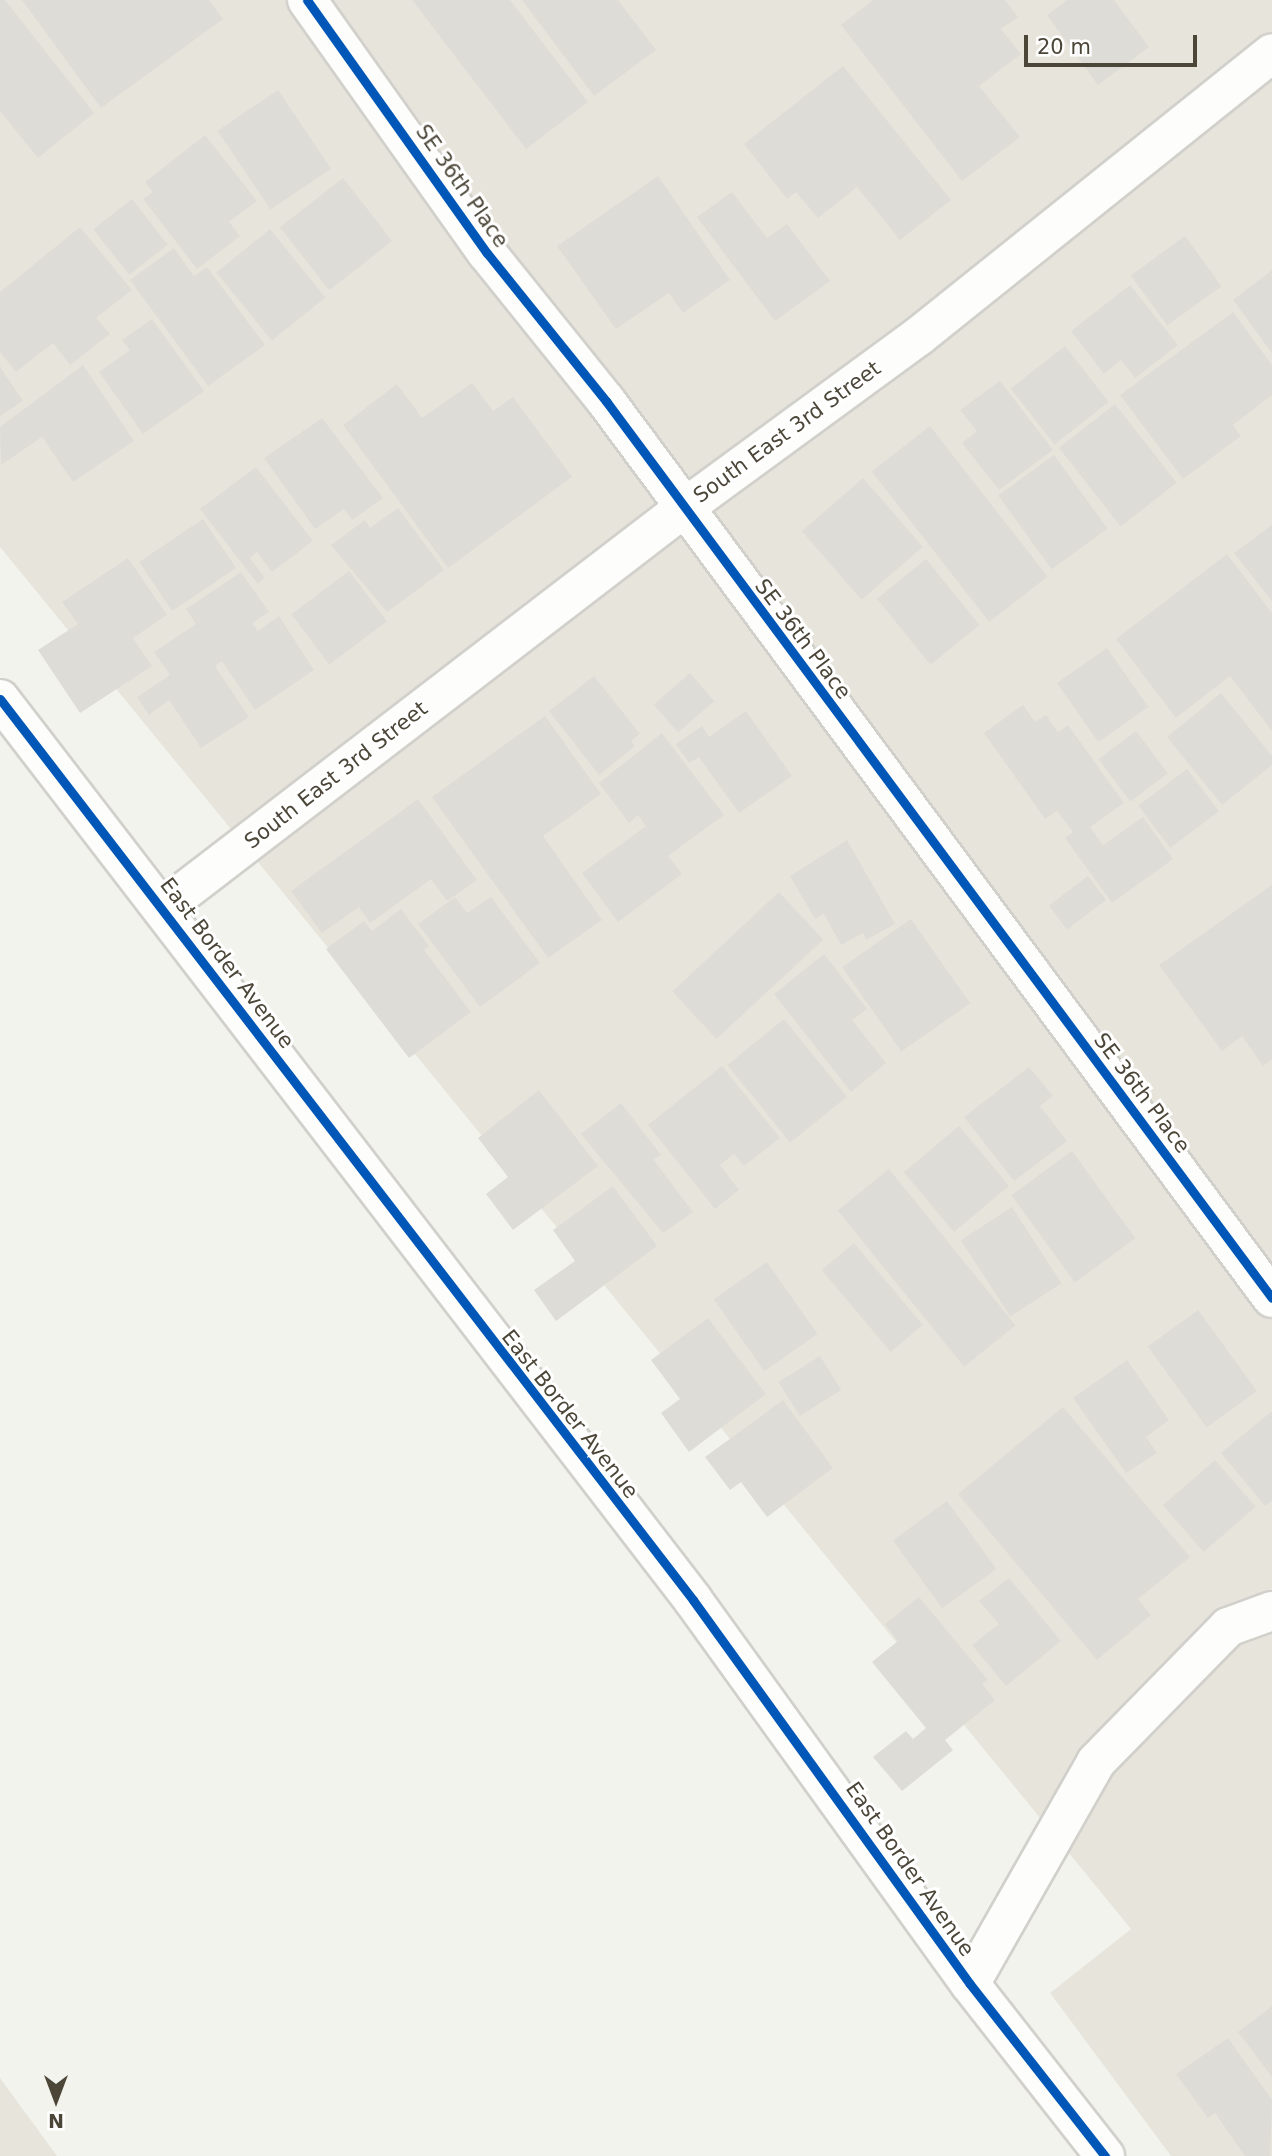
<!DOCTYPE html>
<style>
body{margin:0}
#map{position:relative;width:1272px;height:2156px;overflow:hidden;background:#f3f3ee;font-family:"DejaVu Sans",sans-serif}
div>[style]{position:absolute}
.residential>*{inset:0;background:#e7e5db}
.building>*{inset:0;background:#dddcd6;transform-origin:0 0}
.roads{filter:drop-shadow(2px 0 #d1d0cb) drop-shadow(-2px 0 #d1d0cb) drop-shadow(0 2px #d1d0cb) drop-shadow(0 -2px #d1d0cb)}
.minor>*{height:38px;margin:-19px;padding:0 19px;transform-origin:19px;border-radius:19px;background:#fdfdfc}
.tertiary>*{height:38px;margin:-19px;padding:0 19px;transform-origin:19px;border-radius:19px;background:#fdfdfc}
.cycleway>*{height:9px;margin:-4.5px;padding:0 4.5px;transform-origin:4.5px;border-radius:4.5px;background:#0057b8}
span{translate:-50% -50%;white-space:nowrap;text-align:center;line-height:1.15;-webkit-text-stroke:6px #fff;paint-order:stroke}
.street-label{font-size:21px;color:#4b4638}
.north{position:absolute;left:21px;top:2065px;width:70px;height:70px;-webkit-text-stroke:5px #fff;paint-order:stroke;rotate:180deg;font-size:19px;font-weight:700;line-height:28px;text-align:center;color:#4b4638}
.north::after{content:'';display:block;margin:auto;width:24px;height:32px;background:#4b4638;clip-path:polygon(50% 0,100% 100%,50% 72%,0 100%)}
.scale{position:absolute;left:1024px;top:35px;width:173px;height:32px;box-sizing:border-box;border:4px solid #4b4638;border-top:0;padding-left:9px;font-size:21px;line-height:24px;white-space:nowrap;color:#4b4638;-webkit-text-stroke:5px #fff;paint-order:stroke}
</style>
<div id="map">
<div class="residential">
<div style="clip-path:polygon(0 0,1272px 0,1272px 2156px,1171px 2156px,1050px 1993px,1131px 1929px,0 547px)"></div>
<div style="clip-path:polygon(0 2078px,57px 2156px,0 2156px)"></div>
</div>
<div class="building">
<div style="clip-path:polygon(0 0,5px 0,94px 113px,38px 158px,0 111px)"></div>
<div style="clip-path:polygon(22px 0,209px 0,223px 19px,101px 108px)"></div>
<div style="clip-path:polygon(412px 0,510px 0,588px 102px,526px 149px)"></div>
<div style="clip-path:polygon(522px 0,618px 0,656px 50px,594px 96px)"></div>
<div style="clip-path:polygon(873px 0,1005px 0,1018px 17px,1001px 29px,1021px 54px,979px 86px,1020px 137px,962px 181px,841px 25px)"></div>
<div style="clip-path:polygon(1067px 0,1114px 0,1149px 47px,1098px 85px,1047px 15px)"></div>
<div style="clip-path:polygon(843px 66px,951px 200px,900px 240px,857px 187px,818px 218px,796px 192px,787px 199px,744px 144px)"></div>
<div style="left:278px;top:90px;width:95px;height:73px;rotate:56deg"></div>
<div style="clip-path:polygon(205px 135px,257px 201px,229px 222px,240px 236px,197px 269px,143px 199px,153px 192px,145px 182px)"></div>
<div style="clip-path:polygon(658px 176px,730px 280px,683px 313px,669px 293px,616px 329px,557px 246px)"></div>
<div style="left:343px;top:178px;width:80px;height:80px;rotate:52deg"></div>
<div style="clip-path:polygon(732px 192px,767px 238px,787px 224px,830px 281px,775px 321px,697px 217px)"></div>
<div style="left:132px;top:199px;width:58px;height:49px;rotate:52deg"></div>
<div style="clip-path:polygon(80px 227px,132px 290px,96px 318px,110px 334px,70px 365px,53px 343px,16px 372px,0 352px,0 292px)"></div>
<div style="left:270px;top:229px;width:88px;height:69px;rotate:51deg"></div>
<div style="left:1185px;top:236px;width:62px;height:67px;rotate:54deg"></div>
<div style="clip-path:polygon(174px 248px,194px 276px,207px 267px,265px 345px,208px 386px,130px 280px)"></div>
<div style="clip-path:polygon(1272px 270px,1272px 353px,1233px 300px)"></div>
<div style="clip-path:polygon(1130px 285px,1178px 345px,1135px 378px,1121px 360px,1104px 374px,1071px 331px)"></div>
<div style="clip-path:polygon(1233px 312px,1272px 365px,1272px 395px,1233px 425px,1241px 436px,1183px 479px,1120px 395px)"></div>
<div style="clip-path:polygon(152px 319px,204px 391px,143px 434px,99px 372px,130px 350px,122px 340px)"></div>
<div style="left:1065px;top:346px;width:71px;height:69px;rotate:52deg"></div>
<div style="clip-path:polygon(83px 365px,134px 441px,73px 482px,42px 437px,1px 465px,0 427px)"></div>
<div style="clip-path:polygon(0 367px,23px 401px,0 416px)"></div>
<div style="clip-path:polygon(1000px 381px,1053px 450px,999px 490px,962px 443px,977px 431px,960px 410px)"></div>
<div style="clip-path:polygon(472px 383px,493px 411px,513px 397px,572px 477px,448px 568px,343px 425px,397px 384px,422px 418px)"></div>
<div style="left:1115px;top:404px;width:100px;height:71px;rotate:52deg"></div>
<div style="clip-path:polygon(322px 418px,383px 498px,352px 520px,344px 509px,315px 529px,264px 458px)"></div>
<div style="left:930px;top:426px;width:191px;height:74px;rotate:52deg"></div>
<div style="left:1054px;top:455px;width:91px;height:69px;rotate:54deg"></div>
<div style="clip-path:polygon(256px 467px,313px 541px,272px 572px,257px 552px,250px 558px,265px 578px,258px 584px,200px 509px)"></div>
<div style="left:863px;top:478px;width:91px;height:81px;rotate:49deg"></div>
<div style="clip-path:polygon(398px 508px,444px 570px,387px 612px,331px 545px,365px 520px,370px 528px)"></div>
<div style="left:203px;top:519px;width:59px;height:77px;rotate:56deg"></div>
<div style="clip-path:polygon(1272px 525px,1272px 601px,1234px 553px)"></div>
<div style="clip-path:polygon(1227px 554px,1272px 613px,1272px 731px,1230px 676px,1176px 718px,1116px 639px)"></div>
<div style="clip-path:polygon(128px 558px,167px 615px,133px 638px,152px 666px,80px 713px,38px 650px,78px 624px,62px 602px)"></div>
<div style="left:926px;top:559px;width:85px;height:63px;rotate:51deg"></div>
<div style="left:349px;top:571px;width:63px;height:72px;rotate:53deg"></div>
<div style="clip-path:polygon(241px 572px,269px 612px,252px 623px,258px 631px,279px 616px,314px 670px,255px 710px,222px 661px,215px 666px,249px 717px,201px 748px,169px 700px,149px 715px,137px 697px,170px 675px,154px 652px,196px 624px,186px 609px)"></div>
<div style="left:1107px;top:648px;width:72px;height:61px;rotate:55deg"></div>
<div style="left:690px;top:673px;width:37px;height:48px;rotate:49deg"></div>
<div style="clip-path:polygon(594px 676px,640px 734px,631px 741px,635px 746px,599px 775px,549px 711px)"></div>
<div style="clip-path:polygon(1221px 693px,1272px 756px,1272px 765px,1222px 805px,1167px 737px)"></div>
<div style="clip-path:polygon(1023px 705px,1035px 722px,1046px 715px,1058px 732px,1068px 725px,1124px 803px,1090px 827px,1103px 845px,1143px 817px,1173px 859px,1112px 903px,1065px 838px,1073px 832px,1057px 811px,1045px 819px,984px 733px)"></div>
<div style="clip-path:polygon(746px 711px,792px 776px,739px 813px,699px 757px,689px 763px,676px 744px,702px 726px,709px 737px)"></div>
<div style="clip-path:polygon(545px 716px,601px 794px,543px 836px,602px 920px,548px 958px,432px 797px)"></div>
<div style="left:1136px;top:731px;width:53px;height:47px;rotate:53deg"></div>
<div style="clip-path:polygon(662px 733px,724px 815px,668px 856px,682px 874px,618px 922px,582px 873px,646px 826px,638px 815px,629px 823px,599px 783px)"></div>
<div style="left:1187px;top:769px;width:53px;height:61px;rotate:53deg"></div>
<div style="clip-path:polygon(418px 799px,477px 880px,447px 901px,431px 879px,370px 923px,359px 907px,322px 933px,291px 891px)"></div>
<div style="clip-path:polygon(847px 840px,895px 924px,866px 940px,863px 933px,841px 945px,824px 914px,815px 919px,790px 876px)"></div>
<div style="left:1088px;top:876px;width:30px;height:49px;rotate:53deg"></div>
<div style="clip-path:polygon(1272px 885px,1272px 1059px,1263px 1066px,1242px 1036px,1222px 1051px,1159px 965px)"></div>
<div style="left:779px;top:892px;width:65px;height:146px;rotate:47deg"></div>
<div style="clip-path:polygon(455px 897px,467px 913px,491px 897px,540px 963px,480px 1007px,418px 924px)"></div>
<div style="clip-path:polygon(401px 909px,429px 946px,424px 950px,471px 1012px,409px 1058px,326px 949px,364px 921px,372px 931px)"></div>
<div style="left:911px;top:919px;width:103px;height:84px;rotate:55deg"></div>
<div style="clip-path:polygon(824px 954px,867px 1009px,852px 1020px,886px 1063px,851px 1092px,774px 994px)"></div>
<div style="left:784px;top:1019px;width:100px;height:73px;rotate:51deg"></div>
<div style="clip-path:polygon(722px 1066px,780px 1138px,744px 1166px,734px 1154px,720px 1165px,739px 1190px,715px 1209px,648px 1125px)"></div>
<div style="clip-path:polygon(1029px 1067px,1053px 1096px,1040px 1106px,1067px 1141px,1014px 1181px,964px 1117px)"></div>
<div style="clip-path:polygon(539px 1090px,598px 1166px,513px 1230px,486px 1194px,508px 1177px,478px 1138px)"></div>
<div style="clip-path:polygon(621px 1103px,661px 1155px,653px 1159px,693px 1212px,663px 1233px,581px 1134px)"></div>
<div style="left:959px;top:1126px;width:78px;height:72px;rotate:50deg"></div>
<div style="left:1072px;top:1151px;width:108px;height:75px;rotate:54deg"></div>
<div style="left:889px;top:1169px;width:201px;height:66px;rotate:51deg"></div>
<div style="clip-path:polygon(613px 1186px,657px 1246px,556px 1321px,534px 1290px,575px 1261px,553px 1230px)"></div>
<div style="left:1012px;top:1207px;width:91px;height:61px;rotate:57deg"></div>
<div style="left:854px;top:1243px;width:107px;height:42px;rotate:50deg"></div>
<div style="left:767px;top:1262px;width:88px;height:65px;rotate:55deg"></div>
<div style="left:1198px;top:1310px;width:100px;height:62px;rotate:54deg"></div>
<div style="clip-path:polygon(708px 1318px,766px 1394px,689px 1452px,661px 1413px,680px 1399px,651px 1360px)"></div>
<div style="left:820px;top:1356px;width:40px;height:49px;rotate:58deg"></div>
<div style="clip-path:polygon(1127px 1360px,1169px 1420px,1146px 1437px,1157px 1453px,1126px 1473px,1073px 1398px)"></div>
<div style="clip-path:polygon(783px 1400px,833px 1468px,767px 1517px,741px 1482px,730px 1490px,705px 1457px)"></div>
<div style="clip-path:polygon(1063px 1407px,1190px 1557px,1138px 1599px,1151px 1615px,1097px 1660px,958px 1494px)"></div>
<div style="clip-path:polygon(1272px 1411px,1272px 1501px,1265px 1506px,1221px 1453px)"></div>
<div style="left:1215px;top:1460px;width:62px;height:69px;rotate:49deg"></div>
<div style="left:947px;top:1501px;width:84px;height:67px;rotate:54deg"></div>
<div style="clip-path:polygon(1009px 1578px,1061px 1641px,1006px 1686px,972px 1645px,999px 1624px,979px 1601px)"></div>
<div style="clip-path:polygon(919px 1597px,988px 1680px,982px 1684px,995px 1700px,945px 1740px,953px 1750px,902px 1791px,873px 1757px,906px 1731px,913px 1739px,926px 1728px,872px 1662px,898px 1641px,885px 1624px)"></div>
<div style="clip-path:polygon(1272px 2006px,1272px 2077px,1238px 2032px)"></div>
<div style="clip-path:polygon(1228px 2038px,1272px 2100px,1270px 2156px,1245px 2156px,1215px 2113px,1208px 2118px,1176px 2074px)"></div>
</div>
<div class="roads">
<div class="minor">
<div style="left:307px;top:0;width:310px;rotate:54.6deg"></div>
<div style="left:487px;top:253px;width:190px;rotate:51.2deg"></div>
<div style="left:606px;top:401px;width:1117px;rotate:53.41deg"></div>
<div style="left:164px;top:907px;width:655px;rotate:-37.5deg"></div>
<div style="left:684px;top:508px;width:291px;rotate:-36.2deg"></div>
<div style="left:919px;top:336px;width:452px;rotate:-38.7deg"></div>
<div style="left:970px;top:1984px;width:255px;rotate:-60.4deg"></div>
<div style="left:1096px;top:1762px;width:189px;rotate:-45.6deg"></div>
<div style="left:1228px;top:1627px;width:47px;rotate:-20deg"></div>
</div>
<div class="tertiary">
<div style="left:0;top:699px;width:1137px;rotate:52.43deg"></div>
<div style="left:693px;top:1600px;width:473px;rotate:54.2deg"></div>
<div style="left:970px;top:1984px;width:219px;rotate:51.9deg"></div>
</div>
</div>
<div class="cycleway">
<div style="left:307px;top:0;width:310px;rotate:54.6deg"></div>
<div style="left:487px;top:253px;width:190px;rotate:51.2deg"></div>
<div style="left:606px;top:401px;width:1117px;rotate:53.41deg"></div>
<div style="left:0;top:699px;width:1137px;rotate:52.43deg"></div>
<div style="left:693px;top:1600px;width:473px;rotate:54.2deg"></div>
<div style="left:970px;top:1984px;width:219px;rotate:51.9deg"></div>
</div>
<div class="street-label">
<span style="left:462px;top:186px;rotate:55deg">SE 36th Place</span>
<span style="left:787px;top:432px;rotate:-36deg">South East 3rd Street</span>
<span style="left:803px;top:639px;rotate:53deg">SE 36th Place</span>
<span style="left:336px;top:775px;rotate:-38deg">South East 3rd Street</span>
<span style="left:227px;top:963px;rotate:53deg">East Border Avenue</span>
<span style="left:1142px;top:1093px;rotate:53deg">SE 36th Place</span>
<span style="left:570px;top:1414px;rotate:52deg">East Border Avenue</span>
<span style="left:910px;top:1869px;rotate:55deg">East Border Avenue</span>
</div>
<div class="north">N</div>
<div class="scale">20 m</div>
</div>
